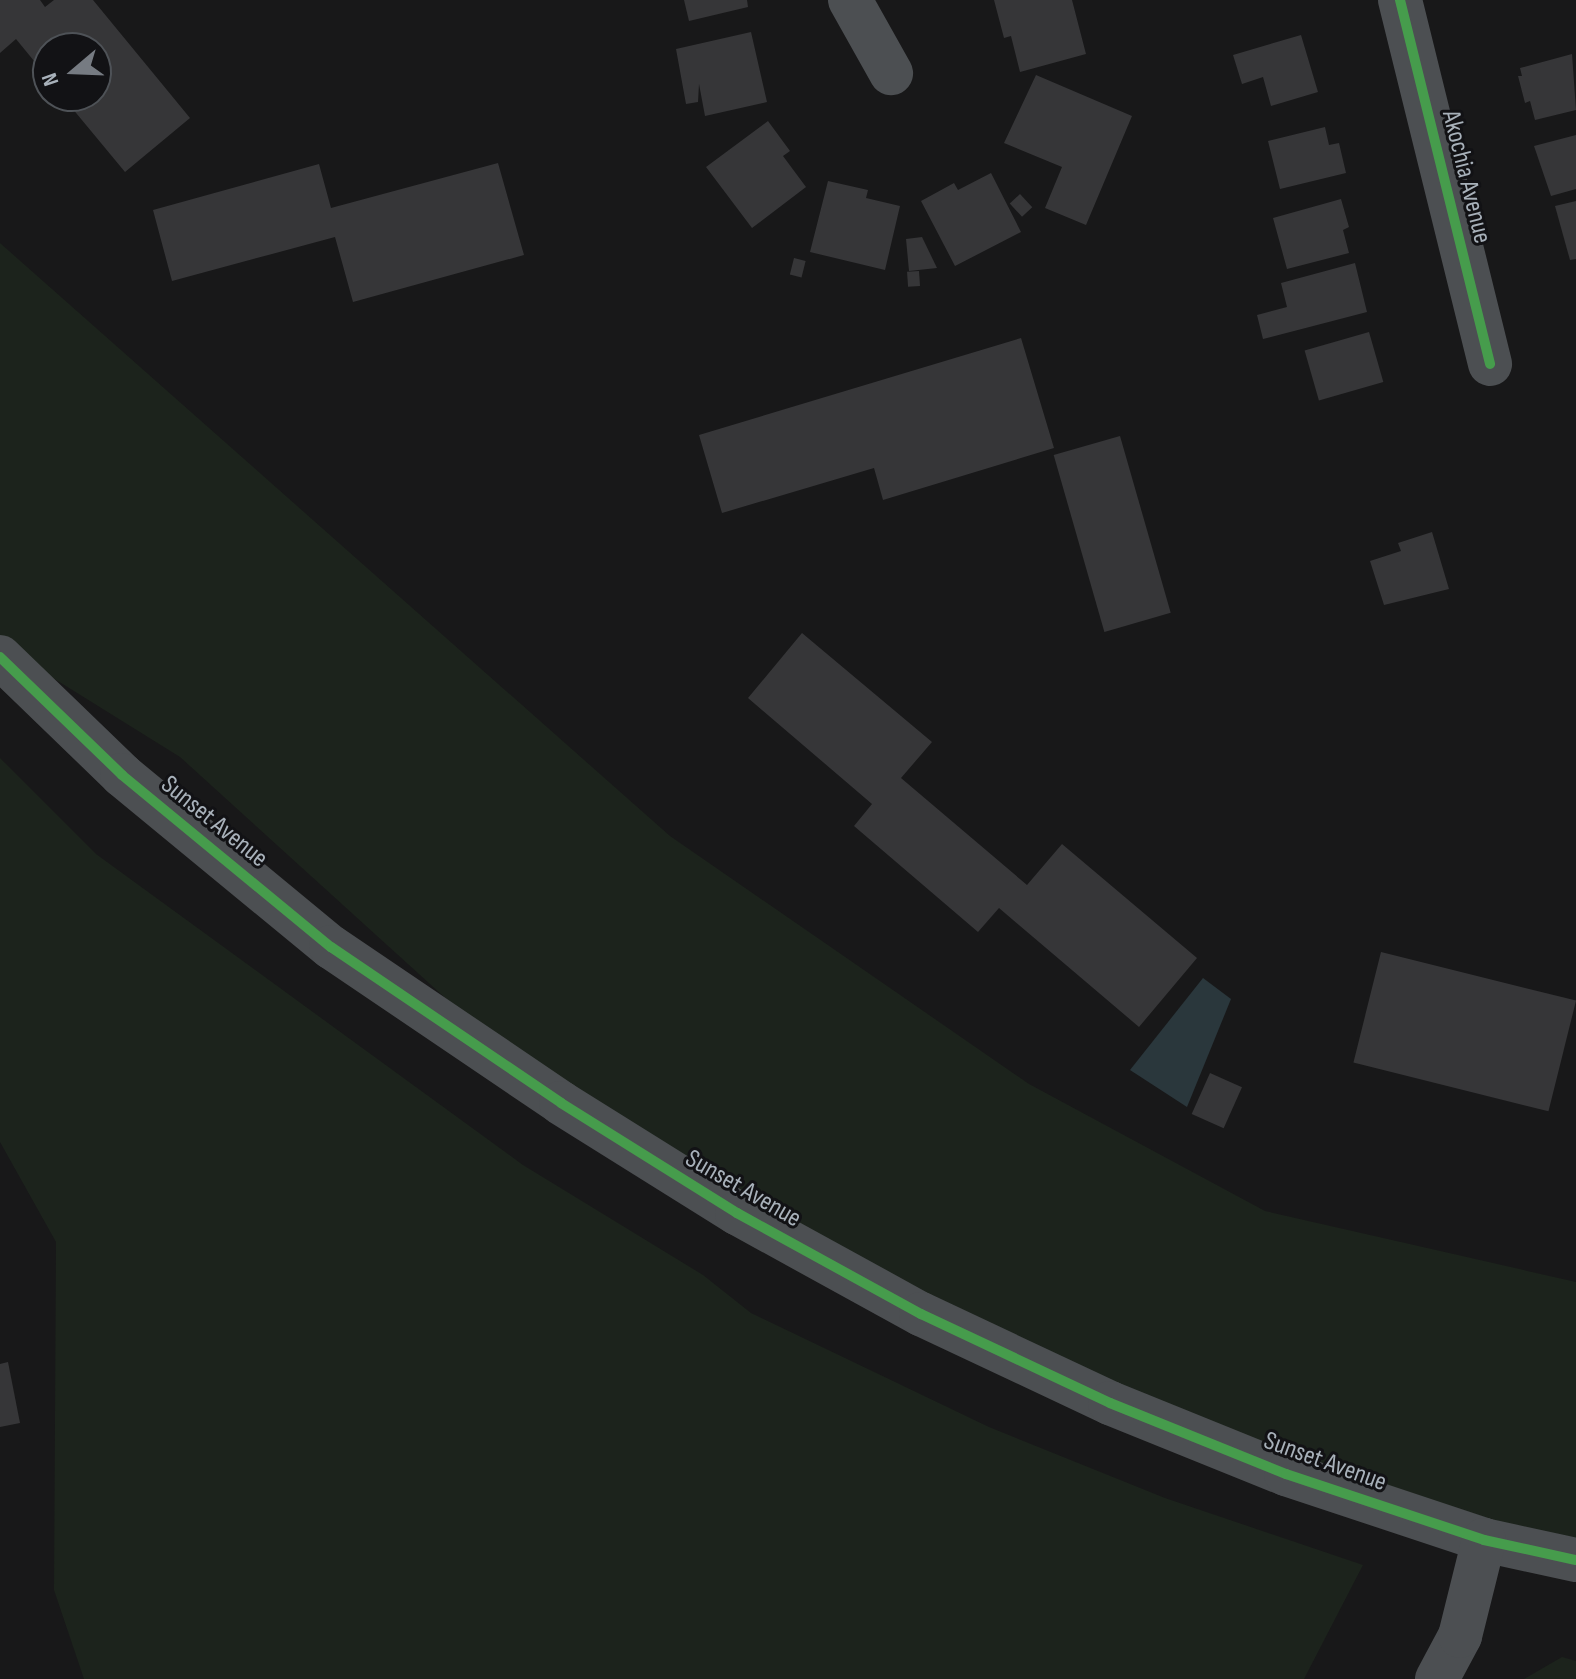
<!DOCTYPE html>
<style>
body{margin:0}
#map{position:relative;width:1576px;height:1679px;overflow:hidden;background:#181819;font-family:"Sofia Sans Condensed",sans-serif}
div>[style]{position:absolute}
.green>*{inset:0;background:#1c231c}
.water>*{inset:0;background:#2a373c}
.building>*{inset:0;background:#363638;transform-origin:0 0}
.minor>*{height:44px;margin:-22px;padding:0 22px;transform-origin:22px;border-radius:22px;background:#4c4f52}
.cycleway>*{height:10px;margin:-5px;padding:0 5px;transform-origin:5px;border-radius:5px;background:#469c4c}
span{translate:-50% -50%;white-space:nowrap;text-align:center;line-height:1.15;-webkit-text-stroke:6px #121215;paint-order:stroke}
.street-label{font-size:26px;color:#a8b1ba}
.north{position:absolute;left:32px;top:32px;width:80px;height:80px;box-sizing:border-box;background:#121215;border:2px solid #4e5257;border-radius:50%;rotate:251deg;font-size:22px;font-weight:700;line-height:32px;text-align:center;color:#a8b1ba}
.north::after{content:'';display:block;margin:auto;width:28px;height:36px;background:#767b82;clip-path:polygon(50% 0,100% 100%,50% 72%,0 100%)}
</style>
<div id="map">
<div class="green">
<div style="clip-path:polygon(0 243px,670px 836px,1029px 1084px,1265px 1211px,1576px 1282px,1576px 1560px,1110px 1403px,561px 1103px,180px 757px,0 645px)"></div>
<div style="clip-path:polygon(0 758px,96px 854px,523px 1165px,703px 1275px,751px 1313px,989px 1427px,1165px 1498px,1363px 1565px,1304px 1679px,84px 1679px,54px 1590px,56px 1242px,0 1142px)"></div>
<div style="clip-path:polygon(1562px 1657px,1576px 1661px,1576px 1679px,1524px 1679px)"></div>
</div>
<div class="water">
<div style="clip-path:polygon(1203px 978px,1231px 999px,1187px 1107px,1130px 1070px)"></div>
</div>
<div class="building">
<div style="clip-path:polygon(0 0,40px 0,45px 7px,54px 0,93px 0,190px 118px,125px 172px,62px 96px,96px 96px,96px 48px,48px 48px,48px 78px,16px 39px,0 53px)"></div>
<div style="clip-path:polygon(684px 0,747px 0,748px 7px,689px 21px)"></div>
<div style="clip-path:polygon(994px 0,1072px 0,1086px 54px,1020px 72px,1011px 36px,1004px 38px)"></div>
<div style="clip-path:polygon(751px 32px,767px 102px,705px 116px,699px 84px,698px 102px,686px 104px,676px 49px)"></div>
<div style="clip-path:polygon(1301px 35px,1318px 92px,1271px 106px,1263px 77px,1242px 84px,1233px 55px)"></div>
<div style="clip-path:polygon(1572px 54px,1576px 110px,1535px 120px,1530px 101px,1525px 103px,1518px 76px,1522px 76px,1520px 68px)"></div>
<div style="clip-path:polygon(1036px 75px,1132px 116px,1086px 225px,1045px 208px,1062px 167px,1004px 143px)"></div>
<div style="clip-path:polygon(768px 121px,790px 151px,783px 156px,806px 187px,752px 228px,706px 167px)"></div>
<div style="clip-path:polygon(1325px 127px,1329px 145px,1339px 143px,1346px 173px,1280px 189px,1268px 141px)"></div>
<div style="clip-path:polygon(1576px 135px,1576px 189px,1551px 196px,1534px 146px)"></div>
<div style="clip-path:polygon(498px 163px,524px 255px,353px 302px,335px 237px,172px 281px,153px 210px,319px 164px,331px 208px)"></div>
<div style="clip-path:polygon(991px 173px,1021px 232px,955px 266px,921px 201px,954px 183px,958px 190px)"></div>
<div style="clip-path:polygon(828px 181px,868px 190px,866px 198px,900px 206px,885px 270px,810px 252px)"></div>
<div style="left:1020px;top:194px;width:18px;height:14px;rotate:47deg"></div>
<div style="clip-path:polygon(1341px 199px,1349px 227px,1343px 230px,1349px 253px,1287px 269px,1273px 218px)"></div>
<div style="clip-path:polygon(1576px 201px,1576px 259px,1570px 260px,1555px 206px)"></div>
<div style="clip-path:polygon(922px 237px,937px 268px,909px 271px,906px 239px)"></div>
<div style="left:794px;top:258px;width:12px;height:17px;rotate:14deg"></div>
<div style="clip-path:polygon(1355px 263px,1367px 312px,1263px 339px,1257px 315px,1287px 307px,1281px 283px)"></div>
<div style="left:919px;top:271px;width:15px;height:12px;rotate:86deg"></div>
<div style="left:1369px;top:332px;width:52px;height:67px;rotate:74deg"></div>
<div style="clip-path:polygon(1021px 338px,1054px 448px,883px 500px,874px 468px,722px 513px,699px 435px)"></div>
<div style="left:1120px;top:436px;width:184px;height:69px;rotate:74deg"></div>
<div style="clip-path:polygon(1432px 532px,1449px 589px,1384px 605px,1370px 561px,1401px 551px,1398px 543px)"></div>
<div style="clip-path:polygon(802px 633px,932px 742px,901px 778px,1027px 885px,1062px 844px,1197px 958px,1139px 1027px,999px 908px,978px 932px,854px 826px,872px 804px,748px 698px)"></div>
<div style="left:1381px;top:952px;width:201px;height:114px;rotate:14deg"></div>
<div style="left:1210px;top:1073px;width:35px;height:45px;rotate:24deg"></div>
<div style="clip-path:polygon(8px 1362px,20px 1423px,0 1427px,0 1364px)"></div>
</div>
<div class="minor">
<div style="left:850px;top:0;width:84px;rotate:60.7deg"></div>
<div style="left:1400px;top:0;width:375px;rotate:76.1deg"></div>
<div style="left:0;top:657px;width:170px;rotate:44deg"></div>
<div style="left:122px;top:775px;width:271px;rotate:39.5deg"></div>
<div style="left:331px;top:947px;width:278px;rotate:34.1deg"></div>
<div style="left:561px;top:1103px;width:208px;rotate:32deg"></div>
<div style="left:737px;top:1213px;width:210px;rotate:28.8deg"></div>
<div style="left:921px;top:1314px;width:209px;rotate:25.2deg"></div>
<div style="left:1110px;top:1403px;width:190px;rotate:22deg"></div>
<div style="left:1286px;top:1474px;width:209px;rotate:18.4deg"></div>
<div style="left:1484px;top:1540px;width:94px;rotate:12.3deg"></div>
<div style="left:1437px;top:1679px;width:49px;rotate:-61.9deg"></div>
<div style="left:1460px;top:1636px;width:99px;rotate:-76deg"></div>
</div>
<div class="cycleway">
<div style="left:1400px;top:0;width:375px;rotate:76.1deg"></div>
<div style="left:0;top:657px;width:170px;rotate:44deg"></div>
<div style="left:122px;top:775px;width:271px;rotate:39.5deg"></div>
<div style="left:331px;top:947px;width:278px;rotate:34.1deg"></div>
<div style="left:561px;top:1103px;width:208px;rotate:32deg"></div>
<div style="left:737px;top:1213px;width:210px;rotate:28.8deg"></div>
<div style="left:921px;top:1314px;width:209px;rotate:25.2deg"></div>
<div style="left:1110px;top:1403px;width:190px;rotate:22deg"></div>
<div style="left:1286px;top:1474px;width:209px;rotate:18.4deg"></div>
<div style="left:1484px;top:1540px;width:94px;rotate:12.3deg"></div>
</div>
<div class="street-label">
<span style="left:1466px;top:177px;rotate:76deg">Akochia Avenue</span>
<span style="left:214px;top:822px;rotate:39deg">Sunset Avenue</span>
<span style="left:743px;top:1189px;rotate:30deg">Sunset Avenue</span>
<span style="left:1325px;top:1462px;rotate:20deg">Sunset Avenue</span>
</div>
<div class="north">N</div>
</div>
